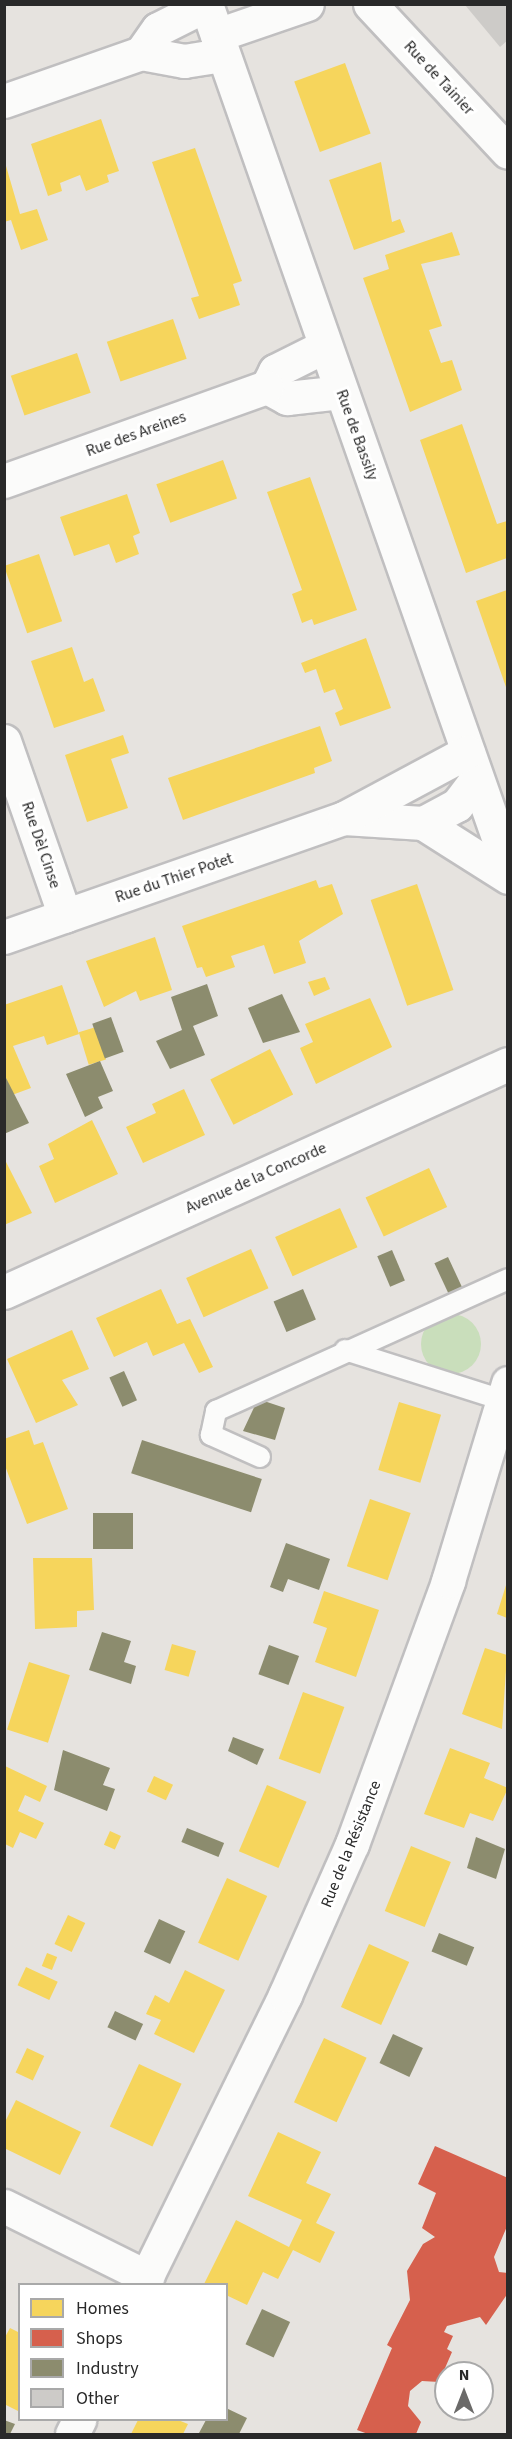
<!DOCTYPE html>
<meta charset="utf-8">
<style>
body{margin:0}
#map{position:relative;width:512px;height:2439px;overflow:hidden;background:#e6e3df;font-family:"Source Sans 3",sans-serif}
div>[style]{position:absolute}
.green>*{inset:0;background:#c9debb}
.round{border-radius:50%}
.homes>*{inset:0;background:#f6d55c;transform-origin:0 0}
.shops>*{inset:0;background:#d6604d}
.industry>*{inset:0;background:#8c8c6e;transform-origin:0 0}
.building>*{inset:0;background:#cdcbc8}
.roads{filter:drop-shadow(2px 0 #c0bfc0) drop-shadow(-2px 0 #c0bfc0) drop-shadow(0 2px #c0bfc0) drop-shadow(0 -2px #c0bfc0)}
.service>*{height:20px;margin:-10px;padding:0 10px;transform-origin:10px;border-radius:10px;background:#fbfbfa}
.minor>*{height:33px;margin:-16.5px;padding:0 16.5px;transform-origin:16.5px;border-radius:16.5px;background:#fbfbfa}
.tertiary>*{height:33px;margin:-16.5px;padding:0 16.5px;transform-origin:16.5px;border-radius:16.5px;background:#fbfbfa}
span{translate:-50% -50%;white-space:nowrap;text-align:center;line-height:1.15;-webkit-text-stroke:6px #fff;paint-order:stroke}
.street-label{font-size:16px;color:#292929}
.frame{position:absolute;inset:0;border:6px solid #292929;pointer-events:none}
.legend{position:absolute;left:18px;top:2283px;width:210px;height:138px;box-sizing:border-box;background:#fff;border:2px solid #a9a9a9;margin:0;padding:8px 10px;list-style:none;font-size:18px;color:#292929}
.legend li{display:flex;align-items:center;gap:12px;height:30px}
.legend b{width:30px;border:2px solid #a9a9a9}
.north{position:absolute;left:434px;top:2361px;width:60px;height:60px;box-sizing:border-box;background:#fff;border:2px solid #a9a9a9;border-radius:50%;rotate:0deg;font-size:16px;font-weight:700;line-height:24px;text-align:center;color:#292929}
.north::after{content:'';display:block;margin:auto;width:21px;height:27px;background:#6b6a69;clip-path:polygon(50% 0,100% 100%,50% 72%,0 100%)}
</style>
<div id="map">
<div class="green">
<div class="round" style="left:421px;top:1314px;width:60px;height:60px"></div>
</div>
<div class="homes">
<div style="left:345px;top:63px;width:75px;height:54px;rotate:70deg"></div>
<div style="clip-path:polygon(101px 119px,119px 171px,107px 175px,109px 182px,86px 191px,80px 175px,60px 183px,62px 191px,48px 196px,31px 144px)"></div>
<div style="clip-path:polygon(195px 148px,242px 281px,233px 284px,240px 305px,199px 319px,191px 298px,199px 296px,152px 162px)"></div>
<div style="clip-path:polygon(4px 159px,20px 214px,37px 209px,48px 240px,21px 250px,11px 220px,4px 222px)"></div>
<div style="clip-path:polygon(381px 162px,392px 222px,400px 219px,405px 232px,354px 250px,329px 180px)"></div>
<div style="clip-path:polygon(452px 232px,460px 255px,421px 264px,442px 326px,429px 330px,441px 363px,452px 360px,462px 390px,410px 412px,363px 278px,389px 269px,385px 255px)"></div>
<div style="left:173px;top:319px;width:42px;height:70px;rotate:71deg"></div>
<div style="left:77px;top:353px;width:42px;height:70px;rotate:71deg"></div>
<div style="clip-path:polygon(462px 424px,497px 524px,507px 521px,507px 558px,466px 573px,420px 440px)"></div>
<div style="left:223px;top:460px;width:41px;height:71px;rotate:70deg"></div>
<div style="clip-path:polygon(310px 477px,357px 610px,314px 625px,312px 619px,302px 623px,292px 594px,302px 590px,267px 492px)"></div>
<div style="clip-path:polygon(127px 494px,140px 533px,133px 536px,139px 554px,116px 563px,109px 544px,74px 556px,60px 517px)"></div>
<div style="left:39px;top:554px;width:71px;height:37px;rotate:71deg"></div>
<div style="clip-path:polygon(507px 590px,507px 690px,476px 601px)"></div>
<div style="clip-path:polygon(366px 638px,391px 708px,340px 726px,335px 713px,343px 709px,335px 689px,324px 693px,316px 669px,305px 673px,301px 663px)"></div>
<div style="clip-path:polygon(72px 647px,84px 682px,93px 678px,105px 711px,54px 728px,31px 661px)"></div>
<div style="clip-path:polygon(320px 726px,332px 761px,314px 768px,315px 773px,183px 820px,168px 778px)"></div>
<div style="clip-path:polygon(123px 735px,129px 753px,111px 759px,128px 808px,87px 822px,65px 755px)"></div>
<div style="clip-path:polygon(316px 880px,319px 888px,332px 884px,343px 914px,299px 941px,306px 963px,274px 974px,264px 945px,231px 956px,235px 967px,206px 977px,202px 967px,197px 968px,182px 926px)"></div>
<div style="left:417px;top:884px;width:112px;height:49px;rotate:71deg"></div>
<div style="clip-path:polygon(155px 937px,172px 990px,140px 1001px,136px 991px,104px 1007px,86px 961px)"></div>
<div style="clip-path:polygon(325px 977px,330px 989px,314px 996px,308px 982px)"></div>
<div style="clip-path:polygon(62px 985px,79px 1034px,47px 1045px,44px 1036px,13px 1046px,31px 1088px,12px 1095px,4px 1072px,4px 1005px)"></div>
<div style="clip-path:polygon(370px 998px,392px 1047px,316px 1084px,300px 1048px,313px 1042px,305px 1024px)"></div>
<div style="left:96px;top:1027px;width:34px;height:18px;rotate:73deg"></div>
<div style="left:270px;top:1049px;width:51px;height:67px;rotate:63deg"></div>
<div style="clip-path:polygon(184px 1089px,205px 1135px,143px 1163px,126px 1127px,156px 1113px,152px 1104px)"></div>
<div style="clip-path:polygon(92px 1120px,118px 1174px,55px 1203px,39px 1166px,54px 1159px,48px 1144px)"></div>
<div style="clip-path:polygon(4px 1158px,32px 1213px,4px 1225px)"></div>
<div style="left:429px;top:1168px;width:43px;height:70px;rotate:65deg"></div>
<div style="left:340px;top:1208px;width:43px;height:71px;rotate:66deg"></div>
<div style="left:251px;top:1249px;width:43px;height:71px;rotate:66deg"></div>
<div style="clip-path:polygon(161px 1289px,177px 1324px,190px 1319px,213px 1367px,199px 1373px,184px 1343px,153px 1356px,147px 1342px,114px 1357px,96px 1318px)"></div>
<div style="clip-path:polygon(72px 1330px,89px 1369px,62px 1380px,78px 1405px,36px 1423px,7px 1359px)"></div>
<div style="left:399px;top:1402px;width:44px;height:71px;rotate:17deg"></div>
<div style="clip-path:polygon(29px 1430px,34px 1445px,43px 1442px,68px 1509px,27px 1524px,4px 1463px,4px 1439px)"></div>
<div style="left:370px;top:1499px;width:43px;height:71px;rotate:19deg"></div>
<div style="clip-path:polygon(33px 1558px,92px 1558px,94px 1610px,77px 1611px,77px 1627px,35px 1629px)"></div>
<div style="clip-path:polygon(507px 1582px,507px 1618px,497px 1614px)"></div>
<div style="clip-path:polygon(324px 1591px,379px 1610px,356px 1677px,315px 1662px,327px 1628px,313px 1623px)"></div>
<div style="left:172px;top:1644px;width:25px;height:27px;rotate:16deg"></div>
<div style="clip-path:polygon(485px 1648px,507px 1655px,502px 1729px,462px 1714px)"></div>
<div style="left:29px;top:1662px;width:43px;height:71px;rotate:18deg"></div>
<div style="left:303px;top:1692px;width:44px;height:71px;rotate:20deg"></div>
<div style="clip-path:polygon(450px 1748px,490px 1763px,484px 1778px,508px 1788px,493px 1821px,470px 1813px,464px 1828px,424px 1814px)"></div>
<div style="clip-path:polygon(5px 1766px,47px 1786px,40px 1802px,25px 1795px,18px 1811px,44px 1823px,36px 1839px,20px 1832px,13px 1848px,5px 1844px)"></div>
<div style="left:154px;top:1776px;width:21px;height:17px;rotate:25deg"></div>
<div style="left:267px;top:1785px;width:43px;height:72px;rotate:23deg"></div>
<div style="left:110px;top:1831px;width:12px;height:15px;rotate:24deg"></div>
<div style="left:411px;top:1846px;width:43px;height:70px;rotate:22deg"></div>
<div style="left:227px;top:1878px;width:44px;height:71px;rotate:24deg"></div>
<div style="left:68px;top:1915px;width:19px;height:32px;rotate:25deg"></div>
<div style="left:369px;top:1944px;width:44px;height:69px;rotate:24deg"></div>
<div style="left:47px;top:1953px;width:11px;height:14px;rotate:22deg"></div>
<div style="left:26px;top:1967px;width:35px;height:20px;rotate:25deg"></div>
<div style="clip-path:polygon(185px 1970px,225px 1990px,194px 2053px,154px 2034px,161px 2020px,146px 2014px,155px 1995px,169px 2003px)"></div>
<div style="left:324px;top:2038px;width:47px;height:71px;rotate:25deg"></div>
<div style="left:27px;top:2048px;width:19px;height:27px;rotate:25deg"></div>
<div style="left:139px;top:2064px;width:47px;height:69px;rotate:25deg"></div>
<div style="clip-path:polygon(16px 2100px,81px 2132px,60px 2175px,4px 2148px,4px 2124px)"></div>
<div style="clip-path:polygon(278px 2132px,321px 2152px,306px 2183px,331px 2194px,316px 2223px,335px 2232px,320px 2263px,293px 2250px,278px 2279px,263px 2272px,247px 2305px,226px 2295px,226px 2284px,204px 2284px,236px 2220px,289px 2247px,302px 2220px,248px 2196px)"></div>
<div style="clip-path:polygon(10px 2328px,20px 2333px,20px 2412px,4px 2404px,4px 2339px)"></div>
<div style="clip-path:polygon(138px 2420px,178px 2420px,188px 2424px,183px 2434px,131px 2434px)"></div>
</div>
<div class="shops">
<div style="clip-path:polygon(435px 2146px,508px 2178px,508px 2224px,494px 2257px,499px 2272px,508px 2273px,508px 2293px,486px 2325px,480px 2317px,447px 2326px,444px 2332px,453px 2336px,447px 2349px,452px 2352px,439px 2382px,422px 2381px,410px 2391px,408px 2406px,421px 2422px,416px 2434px,368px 2434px,357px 2430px,392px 2348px,387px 2345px,410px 2300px,407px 2271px,423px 2244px,435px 2237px,422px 2228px,436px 2193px,418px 2184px)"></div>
</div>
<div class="industry">
<div style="clip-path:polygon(207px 984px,218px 1016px,193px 1026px,205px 1055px,170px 1069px,156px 1041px,182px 1030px,171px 997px)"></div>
<div style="clip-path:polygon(282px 994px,300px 1032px,263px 1043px,248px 1008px)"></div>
<div style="left:111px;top:1017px;width:37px;height:20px;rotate:70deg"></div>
<div style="clip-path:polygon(100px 1061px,113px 1091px,98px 1097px,103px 1108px,85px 1117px,66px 1074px)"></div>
<div style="clip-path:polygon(4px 1074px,29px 1123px,4px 1134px)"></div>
<div style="left:392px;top:1250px;width:33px;height:16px;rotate:67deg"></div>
<div style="left:448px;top:1257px;width:33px;height:15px;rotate:65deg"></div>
<div style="left:303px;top:1289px;width:33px;height:32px;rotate:67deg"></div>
<div style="left:124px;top:1371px;width:32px;height:16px;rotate:66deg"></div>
<div style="clip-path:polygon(258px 1399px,285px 1408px,275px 1440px,243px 1431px)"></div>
<div style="left:142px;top:1440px;width:126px;height:35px;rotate:18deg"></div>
<div style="left:93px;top:1513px;width:40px;height:36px"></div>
<div style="clip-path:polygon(286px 1543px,330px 1559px,319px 1590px,288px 1579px,283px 1592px,270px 1587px)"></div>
<div style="clip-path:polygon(102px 1632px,131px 1641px,124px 1662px,136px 1666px,131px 1684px,89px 1670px)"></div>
<div style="left:269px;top:1645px;width:32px;height:31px;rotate:20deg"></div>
<div style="clip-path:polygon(233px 1737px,264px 1749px,257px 1765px,228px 1751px)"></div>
<div style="clip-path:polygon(63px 1750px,110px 1768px,103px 1785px,115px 1789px,107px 1811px,54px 1790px)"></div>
<div style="left:187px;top:1828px;width:40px;height:15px;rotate:22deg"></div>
<div style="clip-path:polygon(476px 1837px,505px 1849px,496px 1879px,467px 1868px)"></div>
<div style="left:159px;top:1919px;width:29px;height:36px;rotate:25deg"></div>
<div style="left:439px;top:1933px;width:38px;height:20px;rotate:22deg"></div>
<div style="left:115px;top:2011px;width:31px;height:18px;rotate:25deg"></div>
<div style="left:393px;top:2034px;width:33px;height:32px;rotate:25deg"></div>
<div style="left:262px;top:2309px;width:31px;height:39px;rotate:25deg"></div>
<div style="clip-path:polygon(226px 2408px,247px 2418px,239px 2434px,199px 2433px,206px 2420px,226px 2420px)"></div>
<div style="clip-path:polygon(4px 2420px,15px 2424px,10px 2434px,4px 2434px)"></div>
</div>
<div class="building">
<div style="clip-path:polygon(465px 5px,508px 5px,508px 40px,500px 47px)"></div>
</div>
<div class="roads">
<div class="service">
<div style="left:345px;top:1350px;width:166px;rotate:17.6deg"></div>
<div style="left:260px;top:1457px;width:54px;rotate:-155.8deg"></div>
<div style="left:211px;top:1435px;width:25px;rotate:-78deg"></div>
<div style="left:216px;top:1411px;width:320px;rotate:-24.3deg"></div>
</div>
<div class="minor">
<div style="left:206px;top:4px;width:913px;rotate:70.69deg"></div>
<div style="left:370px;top:4px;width:202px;rotate:47deg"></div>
<div style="left:217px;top:35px;width:95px;rotate:-19deg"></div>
<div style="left:141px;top:53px;width:29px;rotate:-55deg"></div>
<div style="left:158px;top:29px;width:54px;rotate:-26.6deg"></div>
<div style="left:4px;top:101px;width:145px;rotate:-19.3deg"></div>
<div style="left:141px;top:53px;width:44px;rotate:10.5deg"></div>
<div style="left:184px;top:61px;width:39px;rotate:-9deg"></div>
<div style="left:267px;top:387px;width:23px;rotate:29deg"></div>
<div style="left:287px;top:398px;width:54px;rotate:-6.3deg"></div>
<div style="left:267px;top:387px;width:18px;rotate:-63deg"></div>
<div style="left:275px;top:371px;width:56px;rotate:-26.6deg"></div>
<div style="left:4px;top:481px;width:279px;rotate:-19.7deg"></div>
<div style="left:4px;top:741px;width:185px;rotate:70.8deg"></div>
<div style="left:344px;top:818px;width:79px;rotate:3.6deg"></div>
<div style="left:423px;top:823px;width:101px;rotate:32.4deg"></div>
<div style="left:423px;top:823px;width:38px;rotate:-28deg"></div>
<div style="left:457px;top:805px;width:31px;rotate:-53deg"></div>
<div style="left:4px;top:937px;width:360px;rotate:-19.3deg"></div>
<div style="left:344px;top:818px;width:140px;rotate:-28.2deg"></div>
<div style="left:4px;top:2206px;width:160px;rotate:26.4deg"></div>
<div style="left:143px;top:2284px;width:322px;rotate:-63.8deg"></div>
<div style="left:285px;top:1995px;width:165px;rotate:-66.1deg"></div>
<div style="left:352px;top:1844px;width:280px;rotate:-69.9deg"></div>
<div style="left:448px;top:1581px;width:207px;rotate:-73.1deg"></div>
<div style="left:72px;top:2434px;width:16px;rotate:-63deg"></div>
</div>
<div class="tertiary">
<div style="left:4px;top:1292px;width:553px;rotate:-24.34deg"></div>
</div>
</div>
<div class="street-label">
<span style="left:439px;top:78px;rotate:47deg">Rue de Tainier</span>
<span style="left:136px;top:434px;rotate:-20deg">Rue des Areines</span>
<span style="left:357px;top:435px;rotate:70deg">Rue de Bassily</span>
<span style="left:41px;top:845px;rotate:71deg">Rue Dèl Cinse</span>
<span style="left:174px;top:878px;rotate:-19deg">Rue du Thier Potet</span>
<span style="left:256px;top:1178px;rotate:-24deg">Avenue de la Concorde</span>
<span style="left:351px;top:1844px;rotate:-68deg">Rue de la Résistance</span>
</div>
<div class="frame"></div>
<ul class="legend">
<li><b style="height:16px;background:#f6d55c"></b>Homes</li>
<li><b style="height:16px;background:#d6604d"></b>Shops</li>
<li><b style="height:16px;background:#8c8c6e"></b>Industry</li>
<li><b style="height:16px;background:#cdcbc8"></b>Other</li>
</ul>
<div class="north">N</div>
</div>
